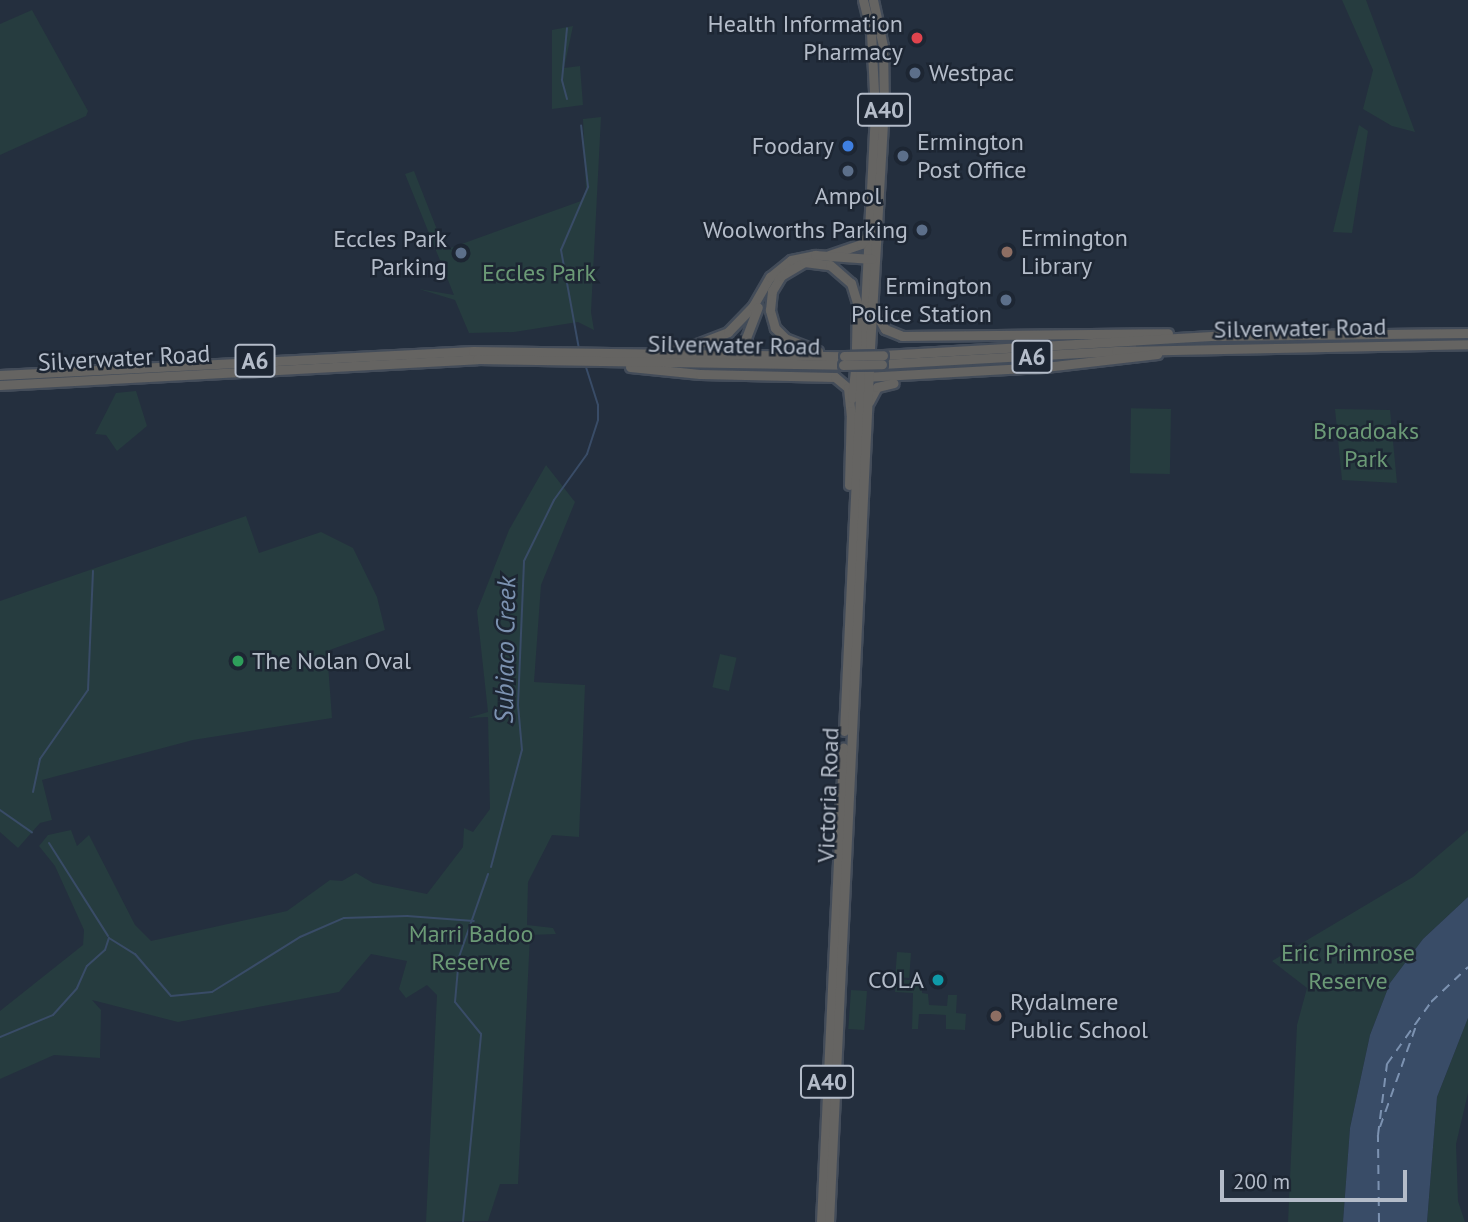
<!DOCTYPE html>
<style>
body{margin:0}
#map{position:relative;width:1468px;height:1222px;overflow:hidden;background:#242f3e;font-family:"PT Sans",sans-serif}
div>[style]{position:absolute}
.green>*{inset:0;background:#263c3f;transform-origin:0 0}
.water>*{inset:0;background:#394c67}
.stream>*{height:2px;margin:-1px;padding:0 1px;transform-origin:1px;border-radius:1px;background:#394c67}
.ferry>*{height:2px;margin-top:-1px;transform-origin:0;background:repeating-linear-gradient(90deg,#7c92b1 0 9px,transparent 0 16px)}
.roads{filter:drop-shadow(2px 0 #434c59) drop-shadow(-2px 0 #434c59) drop-shadow(0 2px #434c59) drop-shadow(0 -2px #434c59)}
.trunk>*{height:9px;margin:-4.5px;padding:0 4.5px;transform-origin:4.5px;border-radius:4.5px;background:#656462}
.bridges{filter:drop-shadow(2px 0 #434c59) drop-shadow(-2px 0 #434c59) drop-shadow(0 2px #434c59) drop-shadow(0 -2px #434c59)}
.trunk-bridge>*{height:9px;margin:-4.5px;padding:0 4.5px;transform-origin:4.5px;border-radius:4.5px;background:#656462}
.dots>*{width:19px;height:19px;translate:-50% -50%;box-sizing:border-box;border:4px solid #1d2633;border-radius:50%}
span{translate:-50% -50%;white-space:nowrap;text-align:center;line-height:1.15;-webkit-text-stroke:5px #1d2633;paint-order:stroke}
.shield-label span{padding:2px 5px;background:#1d2633;border:2px solid;border-radius:5px;-webkit-text-stroke-width:0}
.shield-label{font-size:23px;color:#b4bcc9;font-weight:700}
.poi-label{font-size:24px;color:#b4bcc9}
.right{translate:-100% -50%;text-align:right}
.left{translate:0 -50%;text-align:left}
.park-label{font-size:24px;color:#6b9a76}
.street-label{font-size:24px;color:#b4bcc9}
.water-label{font-size:26px;color:#7c92b1;font-style:italic}
.scale{position:absolute;left:1220px;top:1170px;width:187px;height:32px;box-sizing:border-box;border:4px solid #b4bcc9;border-top:0;padding-left:9px;font-size:21px;line-height:24px;white-space:nowrap;color:#b4bcc9;-webkit-text-stroke:5px #1d2633;paint-order:stroke}
</style>
<div id="map">
<div class="green">
<div style="clip-path:polygon(1342px 0,1366px 0,1415px 132px,1392px 126px,1363px 109px,1373px 70px)"></div>
<div style="clip-path:polygon(32px 10px,88px 111px,86px 116px,0 155px,0 24px)"></div>
<div style="clip-path:polygon(573px 26px,564px 68px,580px 66px,583px 105px,552px 109px,552px 30px)"></div>
<div style="clip-path:polygon(601px 117px,591px 312px,594px 330px,578px 322px,514px 332px,469px 333px,455px 300px,419px 289px,454px 295px,405px 174px,414px 171px,445px 250px,581px 201px,586px 190px,583px 119px)"></div>
<div style="clip-path:polygon(1359px 125px,1368px 131px,1352px 233px,1333px 232px)"></div>
<div style="clip-path:polygon(136px 391px,147px 426px,117px 451px,106px 435px,95px 434px,116px 393px)"></div>
<div style="left:1171px;top:409px;width:65px;height:40px;rotate:91deg"></div>
<div style="clip-path:polygon(1335px 409px,1390px 410px,1397px 483px,1342px 480px)"></div>
<div style="clip-path:polygon(546px 465px,575px 502px,541px 585px,534px 682px,585px 685px,579px 837px,552px 835px,528px 882px,527px 925px,553px 928px,556px 934px,530px 935px,518px 1184px,500px 1184px,488px 1221px,426px 1222px,437px 995px,427px 985px,406px 998px,399px 989px,407px 961px,371px 954px,339px 992px,178px 1022px,92px 1000px,101px 1010px,100px 1058px,54px 1055px,0 1079px,0 1011px,83px 945px,84px 930px,55px 866px,39px 846px,48px 835px,71px 830px,77px 846px,89px 835px,135px 925px,151px 941px,287px 911px,330px 880px,342px 881px,356px 873px,373px 883px,427px 894px,463px 847px,464px 828px,473px 832px,490px 809px,488px 717px,468px 718px,488px 712px,477px 611px,509px 530px)"></div>
<div style="clip-path:polygon(246px 516px,259px 553px,321px 532px,353px 548px,377px 597px,385px 630px,327px 651px,332px 718px,193px 740px,42px 780px,52px 820px,40px 823px,18px 848px,0 832px,0 601px)"></div>
<div style="left:720px;top:654px;width:17px;height:34px;rotate:13deg"></div>
<div style="clip-path:polygon(1468px 830px,1468px 897px,1423px 939px,1390px 983px,1370px 1035px,1350px 1128px,1343px 1222px,1288px 1222px,1297px 1025px,1307px 988px,1272px 961px,1413px 877px)"></div>
<div style="left:897px;top:952px;width:14px;height:25px;rotate:4deg"></div>
<div style="clip-path:polygon(896px 979px,922px 981px,922px 993px,928px 994px,929px 1005px,947px 1006px,948px 995px,957px 995px,956px 1013px,966px 1014px,965px 1030px,946px 1029px,946px 1015px,929px 1014px,919px 1014px,918px 1029px,912px 1029px,913px 993px,895px 992px)"></div>
<div style="left:851px;top:990px;width:16px;height:39px;rotate:4deg"></div>
<div style="clip-path:polygon(1468px 1018px,1468px 1093px,1456px 1144px,1458px 1201px,1465px 1222px,1427px 1222px,1437px 1097px)"></div>
</div>
<div class="water">
<div style="clip-path:polygon(1468px 897px,1468px 1018px,1437px 1097px,1427px 1222px,1343px 1222px,1350px 1128px,1370px 1035px,1390px 983px,1423px 939px)"></div>
</div>
<div class="stream">
<div style="left:567px;top:99px;width:20px;rotate:-105deg"></div>
<div style="left:562px;top:80px;width:52px;rotate:-84.5deg"></div>
<div style="left:579px;top:349px;width:101px;rotate:-100.3deg"></div>
<div style="left:561px;top:250px;width:69px;rotate:-66.8deg"></div>
<div style="left:588px;top:187px;width:62px;rotate:-96.4deg"></div>
<div style="left:33px;top:792px;width:34px;rotate:-78deg"></div>
<div style="left:40px;top:759px;width:84px;rotate:-55.2deg"></div>
<div style="left:88px;top:690px;width:119px;rotate:-87.6deg"></div>
<div style="left:0;top:810px;width:39px;rotate:35deg"></div>
<div style="left:49px;top:843px;width:110px;rotate:57.6deg"></div>
<div style="left:491px;top:867px;width:121px;rotate:-75.2deg"></div>
<div style="left:522px;top:750px;width:45px;rotate:-95.1deg"></div>
<div style="left:518px;top:705px;width:144px;rotate:-87.6deg"></div>
<div style="left:524px;top:561px;width:68px;rotate:-63.8deg"></div>
<div style="left:554px;top:500px;width:57px;rotate:-54.3deg"></div>
<div style="left:587px;top:454px;width:36px;rotate:-72deg"></div>
<div style="left:598px;top:420px;width:15px;rotate:-90deg"></div>
<div style="left:598px;top:405px;width:43px;rotate:-107.6deg"></div>
<div style="left:0;top:1037px;width:57px;rotate:-22.5deg"></div>
<div style="left:53px;top:1015px;width:36px;rotate:-48deg"></div>
<div style="left:77px;top:988px;width:24px;rotate:-66deg"></div>
<div style="left:87px;top:966px;width:24px;rotate:-42deg"></div>
<div style="left:105px;top:950px;width:13px;rotate:-72deg"></div>
<div style="left:109px;top:938px;width:31px;rotate:32deg"></div>
<div style="left:135px;top:954px;width:55px;rotate:49.4deg"></div>
<div style="left:171px;top:996px;width:41px;rotate:-5.6deg"></div>
<div style="left:212px;top:992px;width:104px;rotate:-32deg"></div>
<div style="left:300px;top:937px;width:48px;rotate:-23.4deg"></div>
<div style="left:344px;top:918px;width:63px;rotate:-1.8deg"></div>
<div style="left:407px;top:916px;width:67px;rotate:4.3deg"></div>
<div style="left:463px;top:1222px;width:189px;rotate:-84.5deg"></div>
<div style="left:481px;top:1034px;width:41px;rotate:-129.1deg"></div>
<div style="left:455px;top:1002px;width:45px;rotate:-84.9deg"></div>
<div style="left:459px;top:957px;width:88px;rotate:-70.7deg"></div>
</div>
<div class="ferry">
<div style="left:1380px;top:1127px;width:110px;rotate:-70.4deg"></div>
<div style="left:1379px;top:1222px;width:87px;rotate:-90.7deg"></div>
<div style="left:1378px;top:1135px;width:72px;rotate:-82.8deg"></div>
<div style="left:1387px;top:1064px;width:76px;rotate:-54.6deg"></div>
<div style="left:1431px;top:1002px;width:51px;rotate:-43.4deg"></div>
</div>
<div class="roads">
<div class="trunk">
<div style="left:863px;top:0;width:33px;rotate:76deg"></div>
<div style="left:871px;top:32px;width:80px;rotate:87.1deg"></div>
<div style="left:875px;top:112px;width:236px;rotate:92.9deg"></div>
<div style="left:829px;top:255px;width:34px;rotate:-19deg"></div>
<div style="left:861px;top:244px;width:11px;rotate:-52deg"></div>
<div style="left:871px;top:305px;width:28px;rotate:60deg"></div>
<div style="left:885px;top:329px;width:18px;rotate:22deg"></div>
<div style="left:902px;top:336px;width:266px;rotate:-0.6deg"></div>
<div style="left:870px;top:348px;width:240px;rotate:-86.7deg"></div>
<div style="left:884px;top:108px;width:62px;rotate:-90.9deg"></div>
<div style="left:883px;top:46px;width:47px;rotate:-102.3deg"></div>
<div style="left:665px;top:349px;width:27px;rotate:-6deg"></div>
<div style="left:692px;top:346px;width:39px;rotate:-21deg"></div>
<div style="left:728px;top:332px;width:36px;rotate:-46deg"></div>
<div style="left:753px;top:306px;width:34px;rotate:-60deg"></div>
<div style="left:770px;top:277px;width:27px;rotate:-39deg"></div>
<div style="left:791px;top:260px;width:25px;rotate:-12deg"></div>
<div style="left:815px;top:255px;width:57px;rotate:4deg"></div>
<div style="left:818px;top:351px;width:34px;rotate:-159deg"></div>
<div style="left:786px;top:339px;width:16px;rotate:-135deg"></div>
<div style="left:775px;top:328px;width:19px;rotate:-106deg"></div>
<div style="left:770px;top:310px;width:19px;rotate:-84deg"></div>
<div style="left:772px;top:291px;width:17px;rotate:-59deg"></div>
<div style="left:781px;top:276px;width:27px;rotate:-31deg"></div>
<div style="left:804px;top:262px;width:26px;rotate:7deg"></div>
<div style="left:830px;top:265px;width:28px;rotate:41deg"></div>
<div style="left:851px;top:283px;width:21px;rotate:73deg"></div>
<div style="left:857px;top:303px;width:45px;rotate:91.3deg"></div>
<div style="left:883px;top:355px;width:333px;rotate:-3.3deg"></div>
<div style="left:1215px;top:336px;width:253px;rotate:-0.7deg"></div>
<div style="left:752px;top:359px;width:22px;rotate:-106deg"></div>
<div style="left:746px;top:338px;width:33px;rotate:-69deg"></div>
<div style="left:882px;top:364px;width:234px;rotate:-3.2deg"></div>
<div style="left:1116px;top:351px;width:352px;rotate:-1.1deg"></div>
<div style="left:630px;top:367px;width:70px;rotate:5.7deg"></div>
<div style="left:700px;top:374px;width:135px;rotate:1.3deg"></div>
<div style="left:835px;top:377px;width:17px;rotate:40deg"></div>
<div style="left:848px;top:388px;width:27px;rotate:84deg"></div>
<div style="left:0;top:375px;width:474px;rotate:-2.9deg"></div>
<div style="left:473px;top:351px;width:371px;rotate:0.8deg"></div>
<div style="left:864px;top:377px;width:181px;rotate:-3.2deg"></div>
<div style="left:1045px;top:367px;width:113px;rotate:-6.6deg"></div>
<div style="left:0;top:385px;width:478px;rotate:-3.1deg"></div>
<div style="left:477px;top:359px;width:366px;rotate:0.9deg"></div>
<div style="left:852px;top:398px;width:27px;rotate:-84deg"></div>
<div style="left:869px;top:402px;width:17px;rotate:-62deg"></div>
<div style="left:877px;top:387px;width:17px;rotate:-13deg"></div>
<div style="left:849px;top:485px;width:74px;rotate:-88.5deg"></div>
<div style="left:844px;top:731px;width:360px;rotate:-87.3deg"></div>
<div style="left:821px;top:1222px;width:475px;rotate:-87.3deg"></div>
<div style="left:829px;top:1222px;width:853px;rotate:-87.31deg"></div>
</div>
</div>
<div class="bridges">
<div class="trunk-bridge">
<div style="left:844px;top:356px;width:39px;rotate:-1deg"></div>
<div style="left:843px;top:365px;width:39px;rotate:-1deg"></div>
</div>
</div>
<div class="dots">
<div style="left:917px;top:38px;background:#e0444e"></div>
<div style="left:915px;top:73px;background:#5c6f8a"></div>
<div style="left:848px;top:146px;background:#3f7fe0"></div>
<div style="left:903px;top:156px;background:#5c6f8a"></div>
<div style="left:848px;top:171px;background:#5c6f8a"></div>
<div style="left:922px;top:230px;background:#5c6f8a"></div>
<div style="left:1007px;top:252px;background:#8d6e63"></div>
<div style="left:461px;top:253px;background:#5c6f8a"></div>
<div style="left:1006px;top:300px;background:#5c6f8a"></div>
<div style="left:238px;top:661px;background:#2e9e5b"></div>
<div style="left:938px;top:980px;background:#0f9aa8"></div>
<div style="left:996px;top:1016px;background:#8d6e63"></div>
</div>
<div class="shield-label">
<span style="left:884px;top:110px">A40</span>
<span style="left:1032px;top:357px">A6</span>
<span style="left:255px;top:361px">A6</span>
<span style="left:827px;top:1082px">A40</span>
</div>
<div class="poi-label">
<span class="right" style="left:903px;top:38px">Health Information<br>Pharmacy</span>
<span class="left" style="left:929px;top:73px">Westpac</span>
<span class="left" style="left:917px;top:156px">Ermington<br>Post Office</span>
<span class="right" style="left:834px;top:146px">Foodary</span>
<span style="left:848px;top:196px">Ampol</span>
<span class="right" style="left:908px;top:230px">Woolworths Parking</span>
<span class="left" style="left:1021px;top:252px">Ermington<br>Library</span>
<span class="right" style="left:447px;top:253px">Eccles Park<br>Parking</span>
<span class="right" style="left:992px;top:300px">Ermington<br>Police Station</span>
<span class="left" style="left:252px;top:661px">The Nolan Oval</span>
<span class="right" style="left:924px;top:980px">COLA</span>
<span class="left" style="left:1010px;top:1016px">Rydalmere<br>Public School</span>
</div>
<div class="park-label">
<span style="left:539px;top:273px">Eccles Park</span>
<span style="left:1366px;top:445px">Broadoaks<br>Park</span>
<span style="left:471px;top:948px">Marri Badoo<br>Reserve</span>
<span style="left:1348px;top:967px">Eric Primrose<br>Reserve</span>
</div>
<div class="street-label">
<span style="left:1300px;top:328px;rotate:-1deg">Silverwater Road</span>
<span style="left:734px;top:345px;rotate:1deg">Silverwater Road</span>
<span style="left:124px;top:358px;rotate:-3deg">Silverwater Road</span>
<span style="left:828px;top:795px;rotate:-88deg">Victoria Road</span>
</div>
<div class="water-label">
<span style="left:505px;top:650px;rotate:-89deg">Subiaco Creek</span>
</div>
<div class="scale">200 m</div>
</div>
